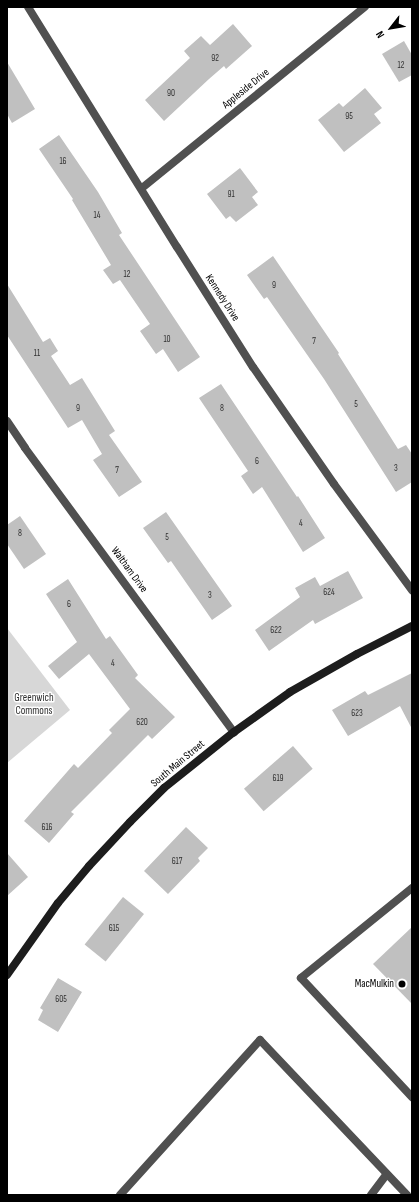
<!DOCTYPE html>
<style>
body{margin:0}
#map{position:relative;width:419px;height:1202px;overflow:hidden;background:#fff;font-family:"Sofia Sans Condensed",sans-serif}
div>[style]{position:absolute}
.green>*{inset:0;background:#d7d7d7}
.building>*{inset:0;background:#c0c0c0;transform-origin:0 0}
.lane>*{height:8px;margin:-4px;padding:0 4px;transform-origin:4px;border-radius:4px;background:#505050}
.street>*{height:8px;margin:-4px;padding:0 4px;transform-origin:4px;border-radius:4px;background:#505050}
.secondary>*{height:8px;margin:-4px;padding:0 4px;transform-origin:4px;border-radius:4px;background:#1d1d1d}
.dots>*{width:11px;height:11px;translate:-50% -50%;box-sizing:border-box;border:2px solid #fff;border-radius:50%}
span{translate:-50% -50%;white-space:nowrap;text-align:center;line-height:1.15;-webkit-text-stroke:3px #fff;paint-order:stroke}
.number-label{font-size:9px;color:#303030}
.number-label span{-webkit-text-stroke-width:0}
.street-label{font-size:11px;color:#000}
.park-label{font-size:11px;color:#2e2e2e}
.poi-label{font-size:11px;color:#000}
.right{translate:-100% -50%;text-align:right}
.frame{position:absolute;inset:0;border:8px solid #000;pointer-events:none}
.north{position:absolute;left:371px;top:8px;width:40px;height:40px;-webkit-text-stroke:3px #fff;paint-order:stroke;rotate:239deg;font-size:11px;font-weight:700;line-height:16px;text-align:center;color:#000}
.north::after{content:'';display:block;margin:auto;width:14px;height:18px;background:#000;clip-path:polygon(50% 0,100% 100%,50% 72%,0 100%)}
</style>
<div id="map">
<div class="green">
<div style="clip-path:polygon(7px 628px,70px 710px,7px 763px)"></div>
</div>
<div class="building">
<div style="clip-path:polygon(233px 24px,252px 46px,226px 69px,224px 66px,209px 79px,164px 121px,145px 100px,190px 58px,184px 51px,201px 36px,210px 45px)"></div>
<div style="clip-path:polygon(404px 41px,412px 55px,412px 75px,399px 82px,382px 54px)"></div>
<div style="clip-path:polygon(7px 62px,35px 109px,12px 123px,7px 114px)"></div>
<div style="clip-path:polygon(365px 88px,382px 108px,374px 114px,381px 123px,344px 152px,318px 120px,339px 103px,343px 107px)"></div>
<div style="clip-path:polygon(59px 135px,98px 192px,122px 233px,119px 235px,200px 357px,178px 372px,163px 349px,156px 354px,140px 331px,150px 324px,120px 280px,113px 284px,103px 270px,111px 265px,72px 200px,73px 199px,39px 149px)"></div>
<div style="clip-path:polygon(240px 168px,258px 192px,252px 197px,258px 205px,236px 222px,230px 216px,226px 219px,207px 194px)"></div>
<div style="clip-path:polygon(273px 256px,339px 353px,338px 354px,398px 449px,406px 445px,412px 454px,412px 482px,396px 492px,324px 379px,267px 297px,264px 299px,247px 275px)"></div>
<div style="clip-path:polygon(7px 284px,43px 342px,50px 338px,58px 351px,51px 356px,70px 385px,82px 378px,115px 431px,109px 435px,142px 482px,119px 497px,93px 460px,102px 454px,82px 420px,68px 428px,7px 335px)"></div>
<div style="clip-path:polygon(221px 384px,297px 497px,298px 496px,325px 538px,303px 552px,262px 487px,253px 494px,241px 476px,248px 471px,199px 398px)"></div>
<div style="clip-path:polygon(166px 512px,232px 606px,212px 620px,171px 561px,168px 563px,143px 528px)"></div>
<div style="clip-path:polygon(20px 516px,46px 554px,24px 569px,7px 544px,7px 525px)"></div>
<div style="clip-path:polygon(348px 571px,363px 598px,315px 624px,313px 620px,269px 651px,255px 630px,300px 597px,295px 588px,315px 577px,320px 586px)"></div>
<div style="clip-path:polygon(68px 579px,106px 639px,110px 636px,138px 675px,135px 678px,175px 717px,152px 739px,148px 735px,71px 812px,74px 814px,49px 843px,24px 821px,74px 764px,78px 768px,112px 733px,109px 730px,130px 709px,89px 654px,59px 679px,48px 666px,77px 642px,46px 594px)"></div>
<div style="clip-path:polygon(412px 673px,412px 729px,400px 706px,348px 736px,332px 710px,365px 691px,368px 695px)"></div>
<div style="left:293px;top:746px;width:30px;height:65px;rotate:49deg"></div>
<div style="clip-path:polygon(186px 827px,208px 848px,198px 858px,200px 861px,168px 894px,144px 871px)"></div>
<div style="clip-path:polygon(7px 853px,28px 877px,7px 896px)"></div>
<div style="left:123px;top:897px;width:27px;height:61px;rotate:39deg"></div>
<div style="clip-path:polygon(412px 927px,412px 1004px,373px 964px)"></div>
<div style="clip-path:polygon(58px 978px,82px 992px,58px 1032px,38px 1020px,43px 1010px,40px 1008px)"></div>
</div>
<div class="lane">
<div style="left:412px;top:888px;width:143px;rotate:141deg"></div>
<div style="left:301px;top:978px;width:163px;rotate:47deg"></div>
<div style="left:120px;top:1195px;width:209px;rotate:-47.9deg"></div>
<div style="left:260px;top:1040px;width:214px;rotate:46.5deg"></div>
<div style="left:371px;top:1195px;width:26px;rotate:-53deg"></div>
</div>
<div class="street">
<div style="left:28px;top:7px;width:282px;rotate:58.2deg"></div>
<div style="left:177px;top:247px;width:142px;rotate:57.7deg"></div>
<div style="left:253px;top:367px;width:142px;rotate:55.3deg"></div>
<div style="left:334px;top:484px;width:132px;rotate:53.7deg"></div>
<div style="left:142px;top:188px;width:287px;rotate:-39.1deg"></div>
<div style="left:7px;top:421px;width:32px;rotate:56deg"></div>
<div style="left:25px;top:448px;width:353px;rotate:53.7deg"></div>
</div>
<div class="secondary">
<div style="left:7px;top:975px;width:88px;rotate:-54.7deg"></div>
<div style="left:58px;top:903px;width:48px;rotate:-50deg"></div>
<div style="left:89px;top:866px;width:60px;rotate:-47deg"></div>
<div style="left:130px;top:822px;width:48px;rotate:-45deg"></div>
<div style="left:164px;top:788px;width:90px;rotate:-38.7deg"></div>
<div style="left:234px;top:732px;width:69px;rotate:-35.5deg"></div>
<div style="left:290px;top:692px;width:77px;rotate:-29.6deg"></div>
<div style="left:357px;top:654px;width:62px;rotate:-27deg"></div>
</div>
<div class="dots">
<div style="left:402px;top:984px;background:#000"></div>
</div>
<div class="number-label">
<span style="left:215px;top:59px">92</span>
<span style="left:401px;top:66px">12</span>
<span style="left:171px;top:94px">90</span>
<span style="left:349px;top:117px">95</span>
<span style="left:63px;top:162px">16</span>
<span style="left:231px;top:195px">91</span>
<span style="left:97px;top:216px">14</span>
<span style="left:127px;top:275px">12</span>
<span style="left:274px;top:286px">9</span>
<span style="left:167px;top:340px">10</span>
<span style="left:314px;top:342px">7</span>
<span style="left:37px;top:354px">11</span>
<span style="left:356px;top:405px">5</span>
<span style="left:78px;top:409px">9</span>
<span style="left:222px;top:409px">8</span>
<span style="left:257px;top:462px">6</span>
<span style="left:396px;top:469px">3</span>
<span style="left:117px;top:471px">7</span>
<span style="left:301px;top:524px">4</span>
<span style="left:20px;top:534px">8</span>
<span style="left:167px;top:538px">5</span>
<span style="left:329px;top:593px">624</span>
<span style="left:210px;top:596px">3</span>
<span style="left:69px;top:605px">6</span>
<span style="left:276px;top:631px">622</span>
<span style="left:113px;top:664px">4</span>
<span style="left:357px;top:714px">623</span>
<span style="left:142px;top:723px">620</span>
<span style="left:278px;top:779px">619</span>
<span style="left:47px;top:828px">616</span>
<span style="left:177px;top:862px">617</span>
<span style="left:114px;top:929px">615</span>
<span style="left:61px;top:1000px">605</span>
</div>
<div class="street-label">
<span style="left:246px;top:89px;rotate:-39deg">Appleside Drive</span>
<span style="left:222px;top:298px;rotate:57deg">Kennedy Drive</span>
<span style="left:129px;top:570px;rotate:54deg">Waltham Drive</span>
<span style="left:178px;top:764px;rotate:-40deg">South Main Street</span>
</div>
<div class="park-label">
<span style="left:34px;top:705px">Greenwich<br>Commons</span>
</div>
<div class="poi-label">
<span class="right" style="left:394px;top:984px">MacMulkin</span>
</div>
<div class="frame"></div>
<div class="north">N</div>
</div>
